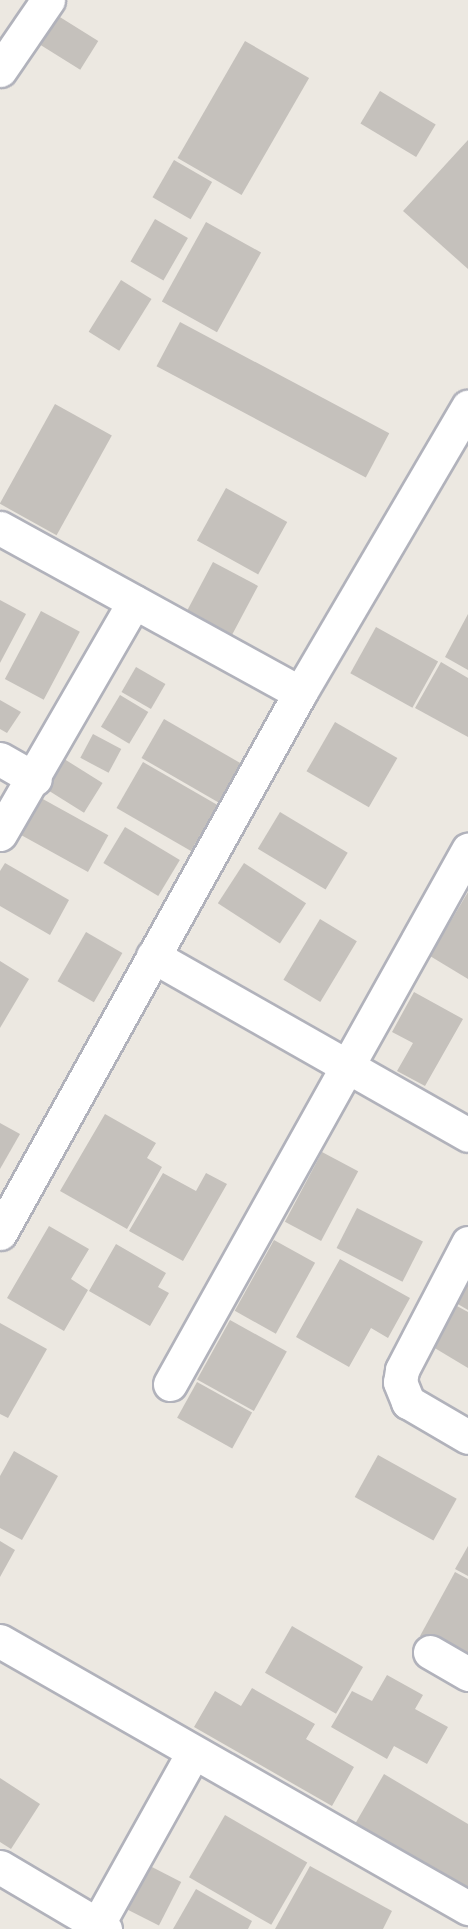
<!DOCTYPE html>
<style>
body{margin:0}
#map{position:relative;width:468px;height:1929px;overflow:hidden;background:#ece8e1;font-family:"Alegreya Sans",sans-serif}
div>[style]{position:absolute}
.building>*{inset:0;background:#c5c1bc;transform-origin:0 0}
.roads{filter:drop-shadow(2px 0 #b1b2bb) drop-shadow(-2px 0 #b1b2bb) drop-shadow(0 2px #b1b2bb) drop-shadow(0 -2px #b1b2bb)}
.minor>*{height:33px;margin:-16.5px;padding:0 16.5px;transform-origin:16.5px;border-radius:16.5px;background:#fff}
span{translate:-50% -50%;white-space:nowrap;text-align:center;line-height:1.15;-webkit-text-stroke:5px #fff;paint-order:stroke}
</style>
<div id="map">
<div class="building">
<div style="left:55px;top:14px;width:51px;height:34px;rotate:32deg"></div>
<div style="left:245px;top:41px;width:74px;height:135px;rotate:30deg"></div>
<div style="left:380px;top:91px;width:65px;height:38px;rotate:31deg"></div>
<div style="clip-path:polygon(468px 140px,468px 269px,403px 211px)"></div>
<div style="left:174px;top:160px;width:44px;height:43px;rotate:30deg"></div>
<div style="left:155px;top:219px;width:38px;height:49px;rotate:30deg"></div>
<div style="left:206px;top:222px;width:63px;height:91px;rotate:29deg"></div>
<div style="left:121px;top:280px;width:36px;height:61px;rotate:32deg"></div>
<div style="left:180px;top:322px;width:237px;height:50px;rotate:28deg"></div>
<div style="left:55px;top:404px;width:65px;height:114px;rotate:29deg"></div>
<div style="left:226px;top:488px;width:70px;height:60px;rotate:29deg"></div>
<div style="left:213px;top:562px;width:51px;height:66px;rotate:28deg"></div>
<div style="clip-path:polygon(0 600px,26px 614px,0 663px)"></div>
<div style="left:41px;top:611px;width:44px;height:77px;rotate:28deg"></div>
<div style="clip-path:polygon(468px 614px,468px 670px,445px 657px)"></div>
<div style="left:376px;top:627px;width:71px;height:53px;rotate:29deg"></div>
<div style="clip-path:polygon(441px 662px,468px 678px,468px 737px,415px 708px)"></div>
<div style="left:136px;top:667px;width:34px;height:29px;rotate:30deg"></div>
<div style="left:120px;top:695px;width:33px;height:37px;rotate:31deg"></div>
<div style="clip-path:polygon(0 700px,21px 712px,7px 733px,0 729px)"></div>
<div style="left:164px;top:719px;width:91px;height:45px;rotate:30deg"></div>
<div style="left:335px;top:722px;width:72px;height:57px;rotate:30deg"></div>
<div style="left:93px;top:734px;width:32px;height:27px;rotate:28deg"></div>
<div style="left:61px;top:757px;width:49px;height:35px;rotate:32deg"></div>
<div style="left:143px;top:762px;width:86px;height:53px;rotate:30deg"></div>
<div style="left:41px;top:798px;width:77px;height:42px;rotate:29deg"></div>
<div style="left:280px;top:812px;width:79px;height:43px;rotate:31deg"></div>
<div style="left:125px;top:827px;width:64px;height:42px;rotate:31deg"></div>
<div style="clip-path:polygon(5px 863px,69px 900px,50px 935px,0 906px,0 871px)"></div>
<div style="left:244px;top:863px;width:74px;height:48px;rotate:33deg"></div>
<div style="clip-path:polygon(468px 892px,468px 979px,430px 956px)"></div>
<div style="left:320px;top:919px;width:43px;height:71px;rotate:31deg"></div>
<div style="left:86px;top:932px;width:42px;height:57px;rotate:30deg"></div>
<div style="clip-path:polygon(0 961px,29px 979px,0 1028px)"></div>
<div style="clip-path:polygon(414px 992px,463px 1019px,425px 1086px,397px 1071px,413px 1043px,392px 1032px)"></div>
<div style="clip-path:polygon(105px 1114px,156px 1143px,147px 1158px,162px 1167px,127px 1229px,60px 1191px)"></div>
<div style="clip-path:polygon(0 1123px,20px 1134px,0 1169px)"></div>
<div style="left:322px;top:1152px;width:41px;height:79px;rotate:28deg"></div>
<div style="clip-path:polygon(163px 1173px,196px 1191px,206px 1173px,227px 1184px,183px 1261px,129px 1231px)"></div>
<div style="left:357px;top:1208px;width:74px;height:45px;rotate:27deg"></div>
<div style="clip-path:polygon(49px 1226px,89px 1249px,71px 1279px,88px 1290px,64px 1331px,7px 1298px)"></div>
<div style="left:274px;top:1240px;width:47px;height:81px;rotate:29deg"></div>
<div style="clip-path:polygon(116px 1244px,166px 1273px,158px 1287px,169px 1293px,150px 1326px,89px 1291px)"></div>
<div style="clip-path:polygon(340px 1259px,410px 1298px,388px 1338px,371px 1328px,349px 1367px,296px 1337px)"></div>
<div style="clip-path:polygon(468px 1283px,468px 1310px,456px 1303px)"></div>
<div style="clip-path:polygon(457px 1306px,468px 1312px,468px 1368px,433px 1347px)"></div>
<div style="left:230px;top:1320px;width:65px;height:68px;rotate:29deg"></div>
<div style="clip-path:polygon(0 1323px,47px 1349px,8px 1418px,0 1414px)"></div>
<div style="left:197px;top:1382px;width:63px;height:41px;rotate:29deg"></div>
<div style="clip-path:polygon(14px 1451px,58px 1476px,22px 1540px,0 1528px,0 1476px)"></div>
<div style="left:378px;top:1455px;width:90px;height:48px;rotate:29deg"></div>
<div style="clip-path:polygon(0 1541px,15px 1550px,0 1577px)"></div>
<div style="clip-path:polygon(468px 1546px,468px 1576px,455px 1569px)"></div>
<div style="clip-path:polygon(455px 1572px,468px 1579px,468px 1663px,420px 1636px)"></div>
<div style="left:292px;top:1626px;width:82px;height:54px;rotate:30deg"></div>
<div style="clip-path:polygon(387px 1675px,423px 1695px,415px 1709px,448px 1727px,427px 1764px,394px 1746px,387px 1759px,331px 1727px,352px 1691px,372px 1701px)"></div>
<div style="clip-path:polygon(252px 1688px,315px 1724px,306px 1739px,354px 1767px,332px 1806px,194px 1727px,215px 1691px,241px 1706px)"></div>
<div style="clip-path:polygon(384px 1774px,468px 1824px,468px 1890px,355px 1824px)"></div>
<div style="clip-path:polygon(0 1778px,40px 1804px,11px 1849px,0 1842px)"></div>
<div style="left:225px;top:1815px;width:95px;height:72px;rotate:30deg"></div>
<div style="left:150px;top:1866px;width:35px;height:49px;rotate:27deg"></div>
<div style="clip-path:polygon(310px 1866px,392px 1911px,383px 1929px,275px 1929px)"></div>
<div style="clip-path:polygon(196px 1889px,252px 1921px,248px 1929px,173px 1929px)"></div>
</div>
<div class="roads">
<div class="minor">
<div style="left:0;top:70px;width:85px;rotate:-55.6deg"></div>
<div style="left:0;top:528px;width:342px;rotate:28.8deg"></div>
<div style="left:0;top:759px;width:40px;rotate:29.7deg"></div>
<div style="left:0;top:834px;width:268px;rotate:-60deg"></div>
<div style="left:153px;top:956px;width:362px;rotate:29.6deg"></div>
<div style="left:0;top:1233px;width:618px;rotate:-60.95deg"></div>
<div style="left:300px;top:693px;width:332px;rotate:-59.6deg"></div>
<div style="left:468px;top:1243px;width:143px;rotate:117.5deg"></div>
<div style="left:402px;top:1370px;width:12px;rotate:99deg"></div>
<div style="left:400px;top:1382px;width:22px;rotate:68deg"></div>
<div style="left:408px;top:1402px;width:69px;rotate:30.3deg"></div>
<div style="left:170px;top:1384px;width:612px;rotate:-60.84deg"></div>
<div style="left:0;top:1641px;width:539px;rotate:29.71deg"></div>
<div style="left:430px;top:1652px;width:44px;rotate:30.1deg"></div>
<div style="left:0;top:1867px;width:122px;rotate:30.6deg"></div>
<div style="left:95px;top:1929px;width:201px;rotate:-60.9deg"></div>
</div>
</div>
</div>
